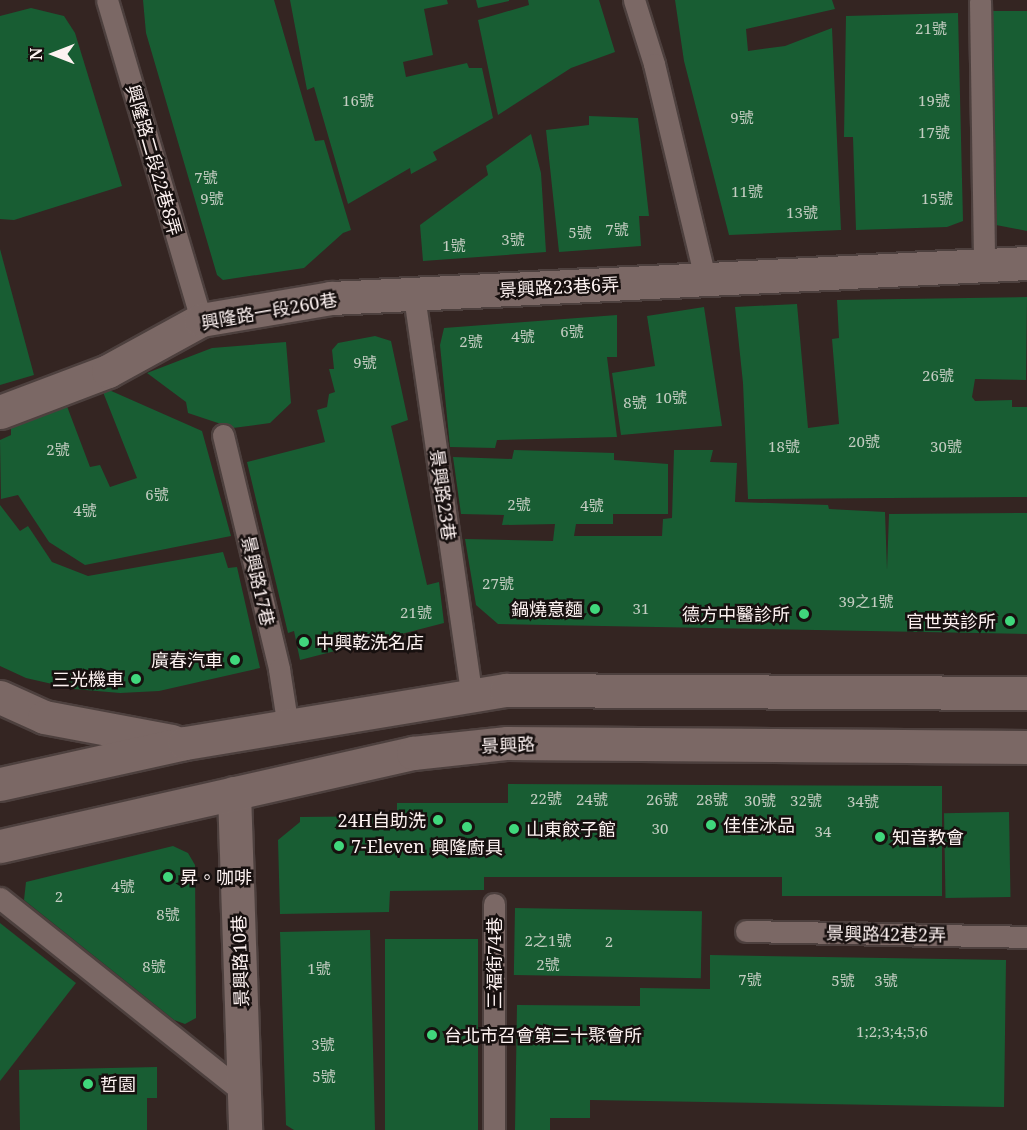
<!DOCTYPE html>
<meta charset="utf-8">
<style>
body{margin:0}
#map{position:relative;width:1027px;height:1130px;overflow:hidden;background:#342522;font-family:"Noto Serif","Noto Sans TC",serif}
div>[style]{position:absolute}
.building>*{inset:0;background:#185d33;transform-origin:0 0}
.roads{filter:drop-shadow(2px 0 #4d403e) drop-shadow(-2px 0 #4d403e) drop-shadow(0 2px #4d403e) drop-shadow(0 -2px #4d403e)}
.service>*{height:21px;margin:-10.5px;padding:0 10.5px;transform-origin:10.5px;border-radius:10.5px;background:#7b6865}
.minor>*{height:33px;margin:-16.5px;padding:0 16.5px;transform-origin:16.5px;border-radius:16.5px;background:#7b6865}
.tertiary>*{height:33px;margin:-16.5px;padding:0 16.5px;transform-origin:16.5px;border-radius:16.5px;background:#7b6865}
.dots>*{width:16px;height:16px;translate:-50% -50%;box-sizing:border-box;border:3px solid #17100f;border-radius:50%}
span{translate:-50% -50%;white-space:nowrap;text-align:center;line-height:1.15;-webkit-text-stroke:5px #17100f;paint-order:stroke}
.number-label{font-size:15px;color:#c4cdc2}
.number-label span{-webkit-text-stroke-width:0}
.street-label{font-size:18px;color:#fdf2f1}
.poi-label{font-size:18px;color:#fdf2f1}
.right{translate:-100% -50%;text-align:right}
.left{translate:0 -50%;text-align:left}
.north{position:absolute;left:24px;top:24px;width:60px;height:60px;-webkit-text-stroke:4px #17100f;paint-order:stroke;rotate:270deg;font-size:16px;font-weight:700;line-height:24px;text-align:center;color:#fdf2f1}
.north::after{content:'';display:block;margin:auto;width:21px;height:27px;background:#fdf2f1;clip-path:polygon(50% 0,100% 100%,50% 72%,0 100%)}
</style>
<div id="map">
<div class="building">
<div style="clip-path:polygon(143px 0,274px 0,315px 141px,324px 140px,351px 230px,343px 233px,304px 268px,223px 280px,217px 275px,146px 33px)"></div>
<div style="clip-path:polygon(290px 0,447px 0,448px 4px,424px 9px,433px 55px,403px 62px,406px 77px,467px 63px,469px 68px,482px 68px,493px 118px,433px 152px,437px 160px,411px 174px,410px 168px,348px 204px,314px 87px,307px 90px)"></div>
<div style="clip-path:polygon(476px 0,509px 0,509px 1px,478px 8px)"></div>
<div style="clip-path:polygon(528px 0,599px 0,615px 52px,571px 68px,498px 115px,478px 20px,529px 5px)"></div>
<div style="clip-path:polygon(675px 0,832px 0,835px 9px,746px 29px,748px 51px,785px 46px,832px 28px,841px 230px,729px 235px,684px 61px)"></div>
<div style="clip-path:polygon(31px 8px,64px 16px,75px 33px,122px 186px,14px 220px,0 219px,0 16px)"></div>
<div style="clip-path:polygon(990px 11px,1027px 11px,1027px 231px,996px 225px)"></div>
<div style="clip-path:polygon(958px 13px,963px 221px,947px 227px,856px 230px,853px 137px,844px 137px,846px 16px)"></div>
<div style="clip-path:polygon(589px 116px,638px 118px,649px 216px,639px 216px,641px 246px,559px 252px,546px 130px,589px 125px)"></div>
<div style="clip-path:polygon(531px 134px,541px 173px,546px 252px,423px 261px,420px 225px,488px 175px,486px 166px)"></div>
<div style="clip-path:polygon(0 249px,34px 375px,0 385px)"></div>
<div style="clip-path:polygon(1027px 297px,1026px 380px,975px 379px,972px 397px,975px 401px,1012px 400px,1012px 407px,1027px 407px,1027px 497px,748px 499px,743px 383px,735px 307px,797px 304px,808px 428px,839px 424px,832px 339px,839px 338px,837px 300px)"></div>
<div style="clip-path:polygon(704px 307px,722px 426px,621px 435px,612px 373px,655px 366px,647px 316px)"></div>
<div style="clip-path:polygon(617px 315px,617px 357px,607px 357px,617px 437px,497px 440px,495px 448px,450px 447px,440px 345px,444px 328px)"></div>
<div style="clip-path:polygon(375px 336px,391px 341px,408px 420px,391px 426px,427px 585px,439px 582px,444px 623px,300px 660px,294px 631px,288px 633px,247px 462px,325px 442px,317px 410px,327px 407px,329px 394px,335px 392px,329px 369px,334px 369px,332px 350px,338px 343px)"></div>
<div style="clip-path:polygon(286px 342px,291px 403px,270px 423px,233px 428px,188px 413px,186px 402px,147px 373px,212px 348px)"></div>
<div style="clip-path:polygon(109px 390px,202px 431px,231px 536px,85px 565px,49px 542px,18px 495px,1px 499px,0 440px,11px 435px,11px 426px,65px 401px,90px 467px,100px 465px,110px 487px,137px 478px,103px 392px)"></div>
<div style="clip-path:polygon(514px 450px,614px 453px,614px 460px,668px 464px,668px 514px,613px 514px,613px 524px,576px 524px,574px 536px,662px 536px,663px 519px,672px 518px,674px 450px,713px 450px,710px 462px,737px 463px,735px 502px,828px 505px,829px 509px,885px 512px,887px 570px,889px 514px,1027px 513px,1027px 634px,498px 624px,476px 605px,465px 539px,553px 541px,555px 524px,502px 525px,504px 515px,461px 514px,453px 457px,512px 459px)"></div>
<div style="clip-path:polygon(0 505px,20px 531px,28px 526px,52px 562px,88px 576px,223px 552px,228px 568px,237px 567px,260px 668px,159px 691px,120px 693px,74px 689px,26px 678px,0 666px)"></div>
<div style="clip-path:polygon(508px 784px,942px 786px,942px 896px,782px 896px,782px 877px,484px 877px,484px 890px,390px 891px,389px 912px,280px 914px,278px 840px,300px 822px,300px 817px,397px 816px,397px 803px,508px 803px)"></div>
<div style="left:1009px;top:812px;width:85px;height:65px;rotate:89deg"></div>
<div style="clip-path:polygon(173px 846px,188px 853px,195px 865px,196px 1018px,185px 1024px,174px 1020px,24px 900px,26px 882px)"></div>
<div style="left:515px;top:908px;width:187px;height:67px;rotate:1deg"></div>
<div style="clip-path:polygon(0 923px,76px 983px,0 1081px)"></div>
<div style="clip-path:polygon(370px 930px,375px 1130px,294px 1130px,286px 1125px,280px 932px)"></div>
<div style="left:385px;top:939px;width:93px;height:191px"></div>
<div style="clip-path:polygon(710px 955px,1006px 960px,1004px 1107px,590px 1100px,590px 1118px,550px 1118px,550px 1130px,515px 1130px,517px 1005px,640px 1006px,640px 988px,710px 989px)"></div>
<div style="clip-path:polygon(157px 1067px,157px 1098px,147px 1098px,147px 1130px,20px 1130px,19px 1070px)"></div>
</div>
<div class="roads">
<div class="service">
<div style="left:107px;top:0;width:334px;rotate:73.6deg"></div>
<div style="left:634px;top:0;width:67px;rotate:72.6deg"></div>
<div style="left:654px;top:64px;width:220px;rotate:76.6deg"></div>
<div style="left:980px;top:1px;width:263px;rotate:89.1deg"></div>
<div style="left:414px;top:296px;width:401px;rotate:81.8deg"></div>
<div style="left:223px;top:435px;width:241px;rotate:76.5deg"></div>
<div style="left:279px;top:669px;width:59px;rotate:81.2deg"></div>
<div style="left:0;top:898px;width:312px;rotate:38.6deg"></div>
<div style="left:494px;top:904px;width:226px;rotate:90deg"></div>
<div style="left:746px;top:931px;width:281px;rotate:1.2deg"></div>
</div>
<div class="minor">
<div style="left:0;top:412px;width:116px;rotate:-20.8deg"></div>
<div style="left:108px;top:371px;width:106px;rotate:-28.7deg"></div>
<div style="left:201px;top:320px;width:132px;rotate:-9.6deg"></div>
<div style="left:331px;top:298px;width:697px;rotate:-2.88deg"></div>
<div style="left:234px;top:793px;width:337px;rotate:88.1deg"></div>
</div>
<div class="tertiary">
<div style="left:0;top:697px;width:48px;rotate:24.4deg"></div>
<div style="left:44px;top:717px;width:130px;rotate:10.6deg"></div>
<div style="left:0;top:784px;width:189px;rotate:-12.5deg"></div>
<div style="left:185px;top:743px;width:325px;rotate:-9.4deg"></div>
<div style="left:506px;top:690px;width:521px;rotate:0.33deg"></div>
<div style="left:0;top:846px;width:423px;rotate:-12.7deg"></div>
<div style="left:413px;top:753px;width:95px;rotate:-6.1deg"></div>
<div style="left:507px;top:743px;width:520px;rotate:0.44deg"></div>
</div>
</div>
<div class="dots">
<div style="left:595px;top:609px;background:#40d77c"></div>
<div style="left:804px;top:614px;background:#40d77c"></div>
<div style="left:1010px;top:621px;background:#40d77c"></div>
<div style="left:304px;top:642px;background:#40d77c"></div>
<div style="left:235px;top:660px;background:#40d77c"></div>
<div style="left:136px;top:679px;background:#40d77c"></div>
<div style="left:438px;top:820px;background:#40d77c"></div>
<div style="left:711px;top:825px;background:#40d77c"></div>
<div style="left:467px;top:827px;background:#40d77c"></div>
<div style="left:514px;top:829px;background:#40d77c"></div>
<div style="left:880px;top:837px;background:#40d77c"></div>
<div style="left:339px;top:846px;background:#40d77c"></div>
<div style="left:168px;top:877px;background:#40d77c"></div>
<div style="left:432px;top:1035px;background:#40d77c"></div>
<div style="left:88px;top:1084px;background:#40d77c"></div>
</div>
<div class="number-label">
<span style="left:931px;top:29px">21號</span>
<span style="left:358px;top:101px">16號</span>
<span style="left:934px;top:101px">19號</span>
<span style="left:742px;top:118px">9號</span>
<span style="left:934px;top:133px">17號</span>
<span style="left:206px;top:178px">7號</span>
<span style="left:747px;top:192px">11號</span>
<span style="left:212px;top:199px">9號</span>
<span style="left:937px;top:199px">15號</span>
<span style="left:802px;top:213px">13號</span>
<span style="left:617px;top:230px">7號</span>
<span style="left:580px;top:233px">5號</span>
<span style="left:513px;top:240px">3號</span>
<span style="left:454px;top:246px">1號</span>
<span style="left:572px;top:332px">6號</span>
<span style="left:523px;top:337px">4號</span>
<span style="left:471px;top:342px">2號</span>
<span style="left:365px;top:363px">9號</span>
<span style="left:938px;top:376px">26號</span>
<span style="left:671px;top:398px">10號</span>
<span style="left:635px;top:403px">8號</span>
<span style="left:864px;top:442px">20號</span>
<span style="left:784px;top:447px">18號</span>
<span style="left:946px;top:447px">30號</span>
<span style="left:58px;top:450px">2號</span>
<span style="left:157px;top:495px">6號</span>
<span style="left:519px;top:505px">2號</span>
<span style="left:592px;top:506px">4號</span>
<span style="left:85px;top:511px">4號</span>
<span style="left:498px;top:584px">27號</span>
<span style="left:866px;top:602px">39之1號</span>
<span style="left:641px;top:609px">31</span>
<span style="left:416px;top:613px">21號</span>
<span style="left:546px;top:799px">22號</span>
<span style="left:592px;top:800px">24號</span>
<span style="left:662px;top:800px">26號</span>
<span style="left:712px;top:800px">28號</span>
<span style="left:760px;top:801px">30號</span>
<span style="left:806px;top:801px">32號</span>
<span style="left:863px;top:802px">34號</span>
<span style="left:660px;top:829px">30</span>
<span style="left:823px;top:832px">34</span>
<span style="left:123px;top:887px">4號</span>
<span style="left:59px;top:897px">2</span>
<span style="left:168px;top:915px">8號</span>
<span style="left:548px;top:941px">2之1號</span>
<span style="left:609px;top:942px">2</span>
<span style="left:548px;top:965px">2號</span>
<span style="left:154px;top:967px">8號</span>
<span style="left:319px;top:969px">1號</span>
<span style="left:750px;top:980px">7號</span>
<span style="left:843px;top:981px">5號</span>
<span style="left:886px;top:981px">3號</span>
<span style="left:892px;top:1032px">1;2;3;4;5;6</span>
<span style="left:323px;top:1045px">3號</span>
<span style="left:324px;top:1077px">5號</span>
</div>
<div class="street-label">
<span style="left:154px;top:160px;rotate:74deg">興隆路二段22巷8弄</span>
<span style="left:559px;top:287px;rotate:-3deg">景興路23巷6弄</span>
<span style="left:269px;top:311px;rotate:-10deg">興隆路一段260巷</span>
<span style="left:443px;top:495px;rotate:82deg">景興路23巷</span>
<span style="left:258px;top:581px;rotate:77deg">景興路17巷</span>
<span style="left:508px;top:745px;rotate:-3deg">景興路</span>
<span style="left:886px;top:934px;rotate:1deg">景興路42巷2弄</span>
<span style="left:240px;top:961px;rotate:-92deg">景興路10巷</span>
<span style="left:494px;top:963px;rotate:-90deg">三福街74巷</span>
</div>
<div class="poi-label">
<span class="right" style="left:583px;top:609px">鍋燒意麵</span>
<span class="right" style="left:790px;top:614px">德方中醫診所</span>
<span class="right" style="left:996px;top:621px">官世英診所</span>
<span class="left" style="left:316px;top:642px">中興乾洗名店</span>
<span class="right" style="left:223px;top:660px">廣春汽車</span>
<span class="right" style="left:124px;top:679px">三光機車</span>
<span class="right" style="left:426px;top:820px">24H自助洗</span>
<span class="left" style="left:723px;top:825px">佳佳冰品</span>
<span class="left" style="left:526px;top:829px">山東餃子館</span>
<span class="left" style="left:892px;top:837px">知音教會</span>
<span class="left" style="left:351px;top:846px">7-Eleven</span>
<span style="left:467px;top:847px">興隆廚具</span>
<span class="left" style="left:180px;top:877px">昇。咖啡</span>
<span class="left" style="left:444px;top:1035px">台北市召會第三十聚會所</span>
<span class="left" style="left:100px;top:1084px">哲園</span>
</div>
<div class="north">N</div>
</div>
